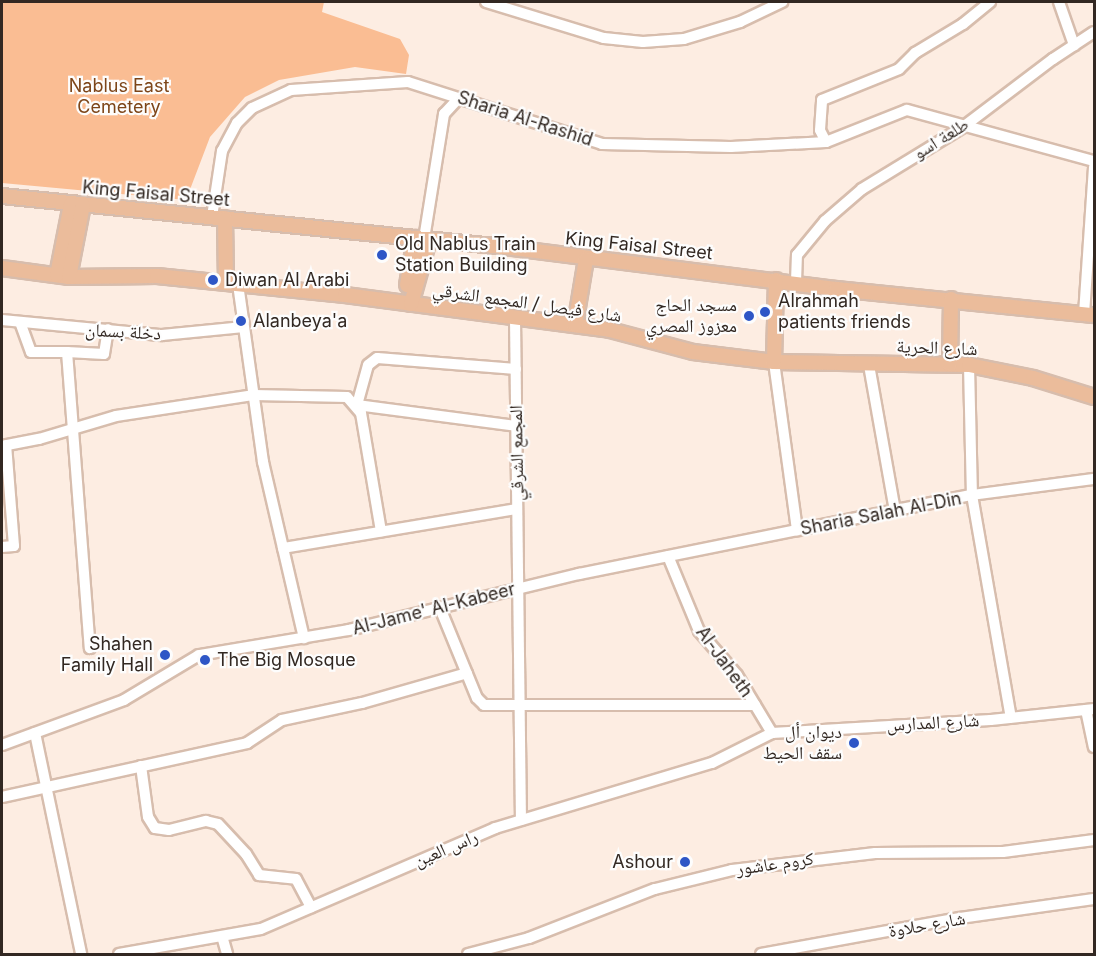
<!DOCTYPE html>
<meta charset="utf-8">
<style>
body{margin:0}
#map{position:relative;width:1096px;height:956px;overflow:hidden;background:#fdede2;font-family:Inter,"Noto Naskh Arabic",sans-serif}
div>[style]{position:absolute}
.green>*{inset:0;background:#fabd93}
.roads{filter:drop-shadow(2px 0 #d7bdad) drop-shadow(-2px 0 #d7bdad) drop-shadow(0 2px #d7bdad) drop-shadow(0 -2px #d7bdad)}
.minor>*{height:10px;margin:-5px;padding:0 5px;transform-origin:5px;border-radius:5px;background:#fff}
.major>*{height:14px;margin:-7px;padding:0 7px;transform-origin:7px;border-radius:7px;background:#ebbc9b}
.dots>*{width:16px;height:16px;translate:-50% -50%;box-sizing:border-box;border:3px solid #fdfdfd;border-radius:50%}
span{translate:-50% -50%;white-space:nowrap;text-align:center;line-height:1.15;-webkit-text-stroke:4.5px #fdfdfd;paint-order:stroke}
.park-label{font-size:18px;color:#7d4518}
.street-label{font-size:18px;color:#322822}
.poi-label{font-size:18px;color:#322822}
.left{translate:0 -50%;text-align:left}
.right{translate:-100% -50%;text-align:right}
.frame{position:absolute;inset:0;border:3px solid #322822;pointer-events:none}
</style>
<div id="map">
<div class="green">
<div style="clip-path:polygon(2px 2px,324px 2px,322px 12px,400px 39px,409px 55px,406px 74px,355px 67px,279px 80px,245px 97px,210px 137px,186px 200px,2px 183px)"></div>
</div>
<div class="roads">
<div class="minor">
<div style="left:486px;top:2px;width:123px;rotate:17deg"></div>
<div style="left:604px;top:38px;width:39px;rotate:6deg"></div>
<div style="left:643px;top:42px;width:41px;rotate:-4.2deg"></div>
<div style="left:684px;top:39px;width:59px;rotate:-16.9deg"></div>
<div style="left:740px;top:22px;width:47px;rotate:-25.5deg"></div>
<div style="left:1059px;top:2px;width:46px;rotate:70.8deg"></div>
<div style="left:826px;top:142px;width:13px;rotate:-117deg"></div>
<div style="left:820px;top:130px;width:30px;rotate:-86deg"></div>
<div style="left:822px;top:100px;width:83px;rotate:-21.9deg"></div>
<div style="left:899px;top:69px;width:23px;rotate:-45deg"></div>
<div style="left:915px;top:53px;width:56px;rotate:-31.1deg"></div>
<div style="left:963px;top:24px;width:35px;rotate:-39deg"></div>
<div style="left:212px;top:217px;width:67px;rotate:-81.4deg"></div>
<div style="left:222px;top:151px;width:32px;rotate:-62deg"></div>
<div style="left:237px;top:123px;width:21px;rotate:-45deg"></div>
<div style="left:252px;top:108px;width:43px;rotate:-24.8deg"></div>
<div style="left:291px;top:90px;width:117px;rotate:-3.9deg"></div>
<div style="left:408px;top:82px;width:204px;rotate:17.7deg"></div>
<div style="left:602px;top:144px;width:129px;rotate:1.3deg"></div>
<div style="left:731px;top:147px;width:95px;rotate:-3deg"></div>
<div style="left:826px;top:142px;width:87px;rotate:-21.6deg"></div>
<div style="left:907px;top:110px;width:194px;rotate:15.3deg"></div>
<div style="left:424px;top:239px;width:127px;rotate:-80.9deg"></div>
<div style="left:444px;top:114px;width:22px;rotate:-47deg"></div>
<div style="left:796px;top:282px;width:27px;rotate:-88deg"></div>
<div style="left:797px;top:255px;width:44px;rotate:-50.5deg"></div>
<div style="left:825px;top:221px;width:49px;rotate:-40.9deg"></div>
<div style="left:862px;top:189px;width:119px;rotate:-31.5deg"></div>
<div style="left:963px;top:127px;width:113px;rotate:-37.1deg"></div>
<div style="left:1053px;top:59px;width:49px;rotate:-33.4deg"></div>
<div style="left:238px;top:284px;width:180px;rotate:82deg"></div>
<div style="left:263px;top:462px;width:181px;rotate:76.9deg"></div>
<div style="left:1084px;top:314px;width:147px;rotate:-86.1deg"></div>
<div style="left:515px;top:318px;width:502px;rotate:89.32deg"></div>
<div style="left:2px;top:320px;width:161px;rotate:5.4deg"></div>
<div style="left:162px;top:335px;width:82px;rotate:-5.6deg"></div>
<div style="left:20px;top:322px;width:32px;rotate:70deg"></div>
<div style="left:31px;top:352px;width:36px"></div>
<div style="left:67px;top:352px;width:297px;rotate:85.6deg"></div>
<div style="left:67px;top:352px;width:37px;rotate:3deg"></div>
<div style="left:104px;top:354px;width:25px;rotate:-81deg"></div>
<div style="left:774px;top:362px;width:170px;rotate:82.2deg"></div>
<div style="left:869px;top:365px;width:148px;rotate:79.9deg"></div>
<div style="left:969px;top:365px;width:130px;rotate:88.7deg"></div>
<div style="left:972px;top:495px;width:226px;rotate:80.1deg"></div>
<div style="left:516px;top:369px;width:139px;rotate:-175.5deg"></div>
<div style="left:377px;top:358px;width:11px;rotate:142deg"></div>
<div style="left:368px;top:365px;width:41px;rotate:105.4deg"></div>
<div style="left:357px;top:405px;width:160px;rotate:7.5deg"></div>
<div style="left:2px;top:446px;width:38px;rotate:-11deg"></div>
<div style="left:39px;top:439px;width:80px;rotate:-16.6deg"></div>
<div style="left:116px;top:416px;width:140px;rotate:-8.7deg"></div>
<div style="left:254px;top:395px;width:93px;rotate:1.2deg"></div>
<div style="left:347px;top:397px;width:21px;rotate:49deg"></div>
<div style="left:361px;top:413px;width:120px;rotate:80.4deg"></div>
<div style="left:2px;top:547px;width:12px;rotate:-5deg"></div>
<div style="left:14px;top:546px;width:101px;rotate:-94.5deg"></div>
<div style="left:283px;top:548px;width:237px;rotate:-9.5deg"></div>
<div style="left:668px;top:556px;width:81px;rotate:67.5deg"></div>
<div style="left:699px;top:631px;width:58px;rotate:49.2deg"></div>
<div style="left:737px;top:675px;width:68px;rotate:58.9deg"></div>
<div style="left:440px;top:608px;width:97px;rotate:67.7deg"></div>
<div style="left:477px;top:698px;width:10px;rotate:45deg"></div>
<div style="left:484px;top:705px;width:271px"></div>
<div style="left:1086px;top:710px;width:38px;rotate:78deg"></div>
<div style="left:35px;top:733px;width:226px;rotate:78.2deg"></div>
<div style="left:2px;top:745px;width:130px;rotate:-20.2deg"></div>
<div style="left:124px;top:700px;width:87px;rotate:-31deg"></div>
<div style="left:199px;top:655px;width:152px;rotate:-9.5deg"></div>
<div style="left:349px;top:630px;width:237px;rotate:-13.7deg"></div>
<div style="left:579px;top:574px;width:401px;rotate:-11.4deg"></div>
<div style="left:972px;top:495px;width:123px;rotate:-7.5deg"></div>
<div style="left:141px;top:766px;width:51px;rotate:82.2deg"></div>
<div style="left:148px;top:817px;width:13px;rotate:58deg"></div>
<div style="left:155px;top:828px;width:14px;rotate:8deg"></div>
<div style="left:169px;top:830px;width:38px;rotate:-14deg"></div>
<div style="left:206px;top:821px;width:12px;rotate:14deg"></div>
<div style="left:218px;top:824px;width:41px;rotate:47deg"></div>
<div style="left:246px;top:854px;width:25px;rotate:58deg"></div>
<div style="left:259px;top:875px;width:37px;rotate:6deg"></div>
<div style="left:296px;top:879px;width:32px;rotate:62deg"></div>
<div style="left:2px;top:797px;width:251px;rotate:-12.4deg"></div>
<div style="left:247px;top:743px;width:42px;rotate:-33.3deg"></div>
<div style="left:282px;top:720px;width:82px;rotate:-12deg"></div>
<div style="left:362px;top:703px;width:109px;rotate:-15.9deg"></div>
<div style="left:222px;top:936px;width:19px;rotate:74deg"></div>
<div style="left:119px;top:954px;width:144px;rotate:-10deg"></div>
<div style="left:261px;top:929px;width:255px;rotate:-23.3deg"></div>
<div style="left:495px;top:828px;width:227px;rotate:-16.7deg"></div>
<div style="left:712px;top:763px;width:67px;rotate:-26.6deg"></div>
<div style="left:772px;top:733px;width:219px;rotate:-3.4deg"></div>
<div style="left:991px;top:720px;width:104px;rotate:-6.1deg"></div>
<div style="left:468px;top:954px;width:63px;rotate:-14.7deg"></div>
<div style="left:529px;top:938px;width:135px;rotate:-21.3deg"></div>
<div style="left:655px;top:889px;width:79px;rotate:-13.9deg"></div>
<div style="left:732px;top:870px;width:144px;rotate:-6.8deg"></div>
<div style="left:875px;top:853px;width:128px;rotate:-0.4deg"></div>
<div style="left:1003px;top:852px;width:92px;rotate:-7.5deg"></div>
<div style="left:761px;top:954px;width:202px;rotate:-10.3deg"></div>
<div style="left:960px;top:918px;width:135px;rotate:-8.1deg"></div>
</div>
<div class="major">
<div style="left:2px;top:196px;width:505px;rotate:5.8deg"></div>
<div style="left:504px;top:247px;width:335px;rotate:7.2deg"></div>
<div style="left:836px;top:289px;width:259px;rotate:5.8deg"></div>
<div style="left:225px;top:218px;width:64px;rotate:89.1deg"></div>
<div style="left:2px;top:268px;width:68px;rotate:7.7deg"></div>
<div style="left:69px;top:277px;width:88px;rotate:-0.7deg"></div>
<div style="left:157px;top:276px;width:189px;rotate:5.8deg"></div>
<div style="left:345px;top:295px;width:267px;rotate:7.5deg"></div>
<div style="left:610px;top:330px;width:86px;rotate:14.8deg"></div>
<div style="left:693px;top:352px;width:82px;rotate:7deg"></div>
<div style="left:774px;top:362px;width:195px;rotate:0.9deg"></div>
<div style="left:969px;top:365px;width:65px;rotate:11.5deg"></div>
<div style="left:1033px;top:378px;width:64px;rotate:17.3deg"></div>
<div style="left:57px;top:275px;width:72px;rotate:-78.8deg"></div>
<div style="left:69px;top:277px;width:73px;rotate:-79deg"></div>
<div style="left:407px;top:285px;width:48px;rotate:-80.3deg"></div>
<div style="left:411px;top:304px;width:66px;rotate:-74.3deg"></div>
<div style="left:575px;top:325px;width:67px;rotate:-80.5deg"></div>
<div style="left:774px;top:362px;width:82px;rotate:-88.6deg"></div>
<div style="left:950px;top:364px;width:65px;rotate:-89.1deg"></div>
</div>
</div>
<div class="dots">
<div style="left:382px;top:255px;background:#2e56c6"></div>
<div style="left:213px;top:280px;background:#2e56c6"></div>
<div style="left:765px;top:312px;background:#2e56c6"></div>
<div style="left:749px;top:316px;background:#2e56c6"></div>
<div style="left:241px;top:321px;background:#2e56c6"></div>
<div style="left:165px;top:655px;background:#2e56c6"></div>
<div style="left:205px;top:660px;background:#2e56c6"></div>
<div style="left:854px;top:743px;background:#2e56c6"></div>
<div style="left:685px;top:862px;background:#2e56c6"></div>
</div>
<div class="park-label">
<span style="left:119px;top:97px">Nablus East<br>Cemetery</span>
</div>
<div class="street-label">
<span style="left:525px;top:119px;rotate:18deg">Sharia Al-Rashid</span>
<span style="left:941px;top:139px;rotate:-32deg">طلعة اسو</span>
<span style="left:156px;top:194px;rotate:5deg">King Faisal Street</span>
<span style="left:639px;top:246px;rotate:6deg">King Faisal Street</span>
<span style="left:527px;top:303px;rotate:8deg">شارع فيصل / المجمع الشرقي</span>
<span style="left:123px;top:332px;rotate:3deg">دخلة بسمان</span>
<span style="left:937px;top:348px;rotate:2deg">شارع الحرية</span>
<span style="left:517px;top:453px;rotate:-91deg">المجمع الشرقي</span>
<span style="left:881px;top:514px;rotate:-11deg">Sharia Salah Al-Din</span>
<span style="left:434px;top:609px;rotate:-14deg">Al-Jame' Al-Kabeer</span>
<span style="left:724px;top:662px;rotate:54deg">Al-Jaheth</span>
<span style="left:933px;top:723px;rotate:-3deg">شارع المدارس</span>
<span style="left:446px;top:849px;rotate:-23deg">راس العين</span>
<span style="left:775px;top:864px;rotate:-8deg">كروم عاشور</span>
<span style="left:927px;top:925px;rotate:-10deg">شارع حلاوة</span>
</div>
<div class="poi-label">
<span class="left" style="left:395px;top:255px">Old Nablus Train<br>Station Building</span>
<span class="left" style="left:225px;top:280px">Diwan Al Arabi</span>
<span class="left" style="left:778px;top:312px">Alrahmah<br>patients friends</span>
<span class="right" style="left:737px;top:316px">مسجد الحاج<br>معزوز المصري</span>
<span class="left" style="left:253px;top:321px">Alanbeya'a</span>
<span class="right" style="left:153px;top:655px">Shahen<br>Family Hall</span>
<span class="left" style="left:217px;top:660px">The Big Mosque</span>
<span class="right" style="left:842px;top:743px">ديوان أل<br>سقف الحيط</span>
<span class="right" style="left:673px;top:862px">Ashour</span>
</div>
<div class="frame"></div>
</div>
